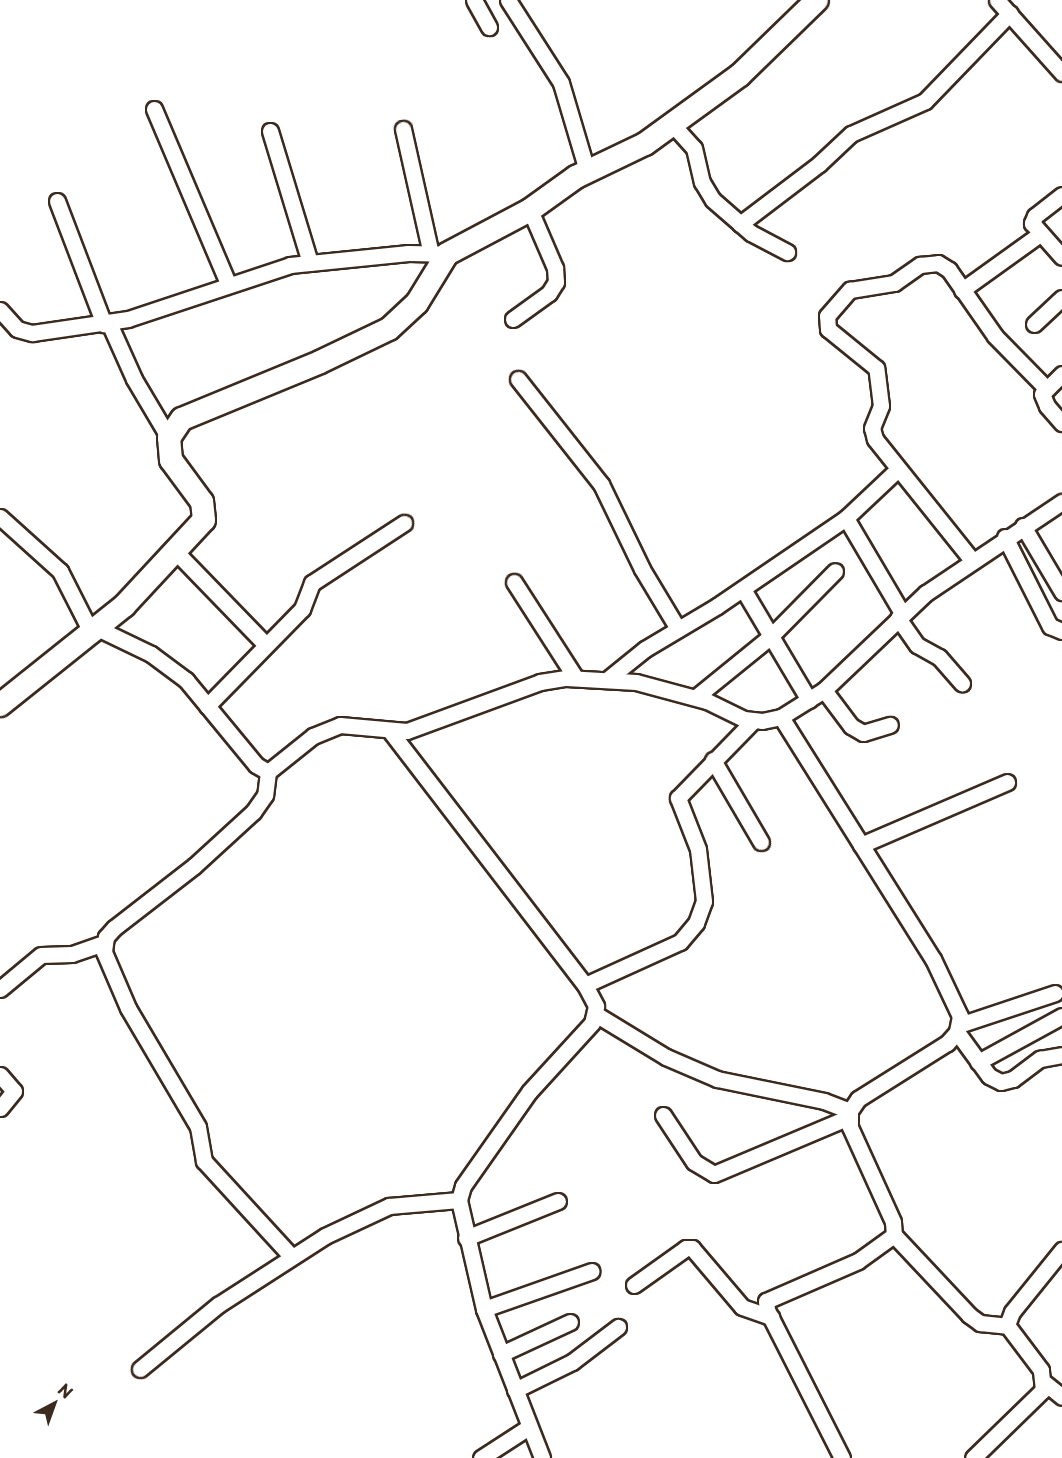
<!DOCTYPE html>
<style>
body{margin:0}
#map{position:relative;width:1062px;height:1458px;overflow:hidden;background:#fff;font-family:"Playpen Sans",sans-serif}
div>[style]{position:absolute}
.roads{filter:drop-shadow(2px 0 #3b2a1e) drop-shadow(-2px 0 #3b2a1e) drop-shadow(0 2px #3b2a1e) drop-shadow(0 -2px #3b2a1e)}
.street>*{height:15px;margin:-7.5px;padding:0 7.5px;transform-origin:7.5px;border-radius:7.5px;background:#fff}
.secondary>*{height:22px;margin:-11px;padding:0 11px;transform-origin:11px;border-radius:11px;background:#fff}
span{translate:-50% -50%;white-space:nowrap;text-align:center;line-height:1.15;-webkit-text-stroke:5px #fff;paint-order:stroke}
.north{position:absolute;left:24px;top:1374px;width:60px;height:60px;-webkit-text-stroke:4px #fff;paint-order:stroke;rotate:41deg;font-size:16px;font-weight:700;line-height:24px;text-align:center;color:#3b2a1e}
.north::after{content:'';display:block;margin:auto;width:21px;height:27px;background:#3b2a1e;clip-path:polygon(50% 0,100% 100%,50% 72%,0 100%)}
</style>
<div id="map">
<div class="roads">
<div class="street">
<div style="left:474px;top:0;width:31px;rotate:61deg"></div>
<div style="left:508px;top:0;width:98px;rotate:57.4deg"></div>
<div style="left:561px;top:83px;width:92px;rotate:73.5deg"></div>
<div style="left:997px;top:0;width:98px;rotate:48.3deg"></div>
<div style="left:154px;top:109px;width:189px;rotate:67deg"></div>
<div style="left:673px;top:125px;width:31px;rotate:48deg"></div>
<div style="left:694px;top:148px;width:35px;rotate:77deg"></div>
<div style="left:702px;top:182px;width:21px;rotate:59deg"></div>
<div style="left:713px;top:200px;width:50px;rotate:41deg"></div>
<div style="left:751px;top:233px;width:41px;rotate:27.8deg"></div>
<div style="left:403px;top:129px;width:128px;rotate:77.4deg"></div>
<div style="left:270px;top:131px;width:138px;rotate:73.1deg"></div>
<div style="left:1062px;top:195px;width:34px;rotate:142deg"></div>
<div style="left:1035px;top:216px;width:8px;rotate:113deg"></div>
<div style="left:1032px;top:223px;width:45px;rotate:48.6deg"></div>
<div style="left:57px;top:201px;width:132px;rotate:69.1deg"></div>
<div style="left:740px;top:224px;width:99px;rotate:-37.2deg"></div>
<div style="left:819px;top:164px;width:44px;rotate:-43.2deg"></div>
<div style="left:851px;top:134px;width:81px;rotate:-24deg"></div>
<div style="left:925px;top:101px;width:122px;rotate:-46deg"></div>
<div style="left:962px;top:290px;width:96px;rotate:-35.7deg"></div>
<div style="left:0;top:310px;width:25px;rotate:48deg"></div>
<div style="left:17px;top:329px;width:16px;rotate:15deg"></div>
<div style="left:32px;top:333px;width:97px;rotate:-8.3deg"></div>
<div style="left:128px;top:319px;width:171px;rotate:-18.4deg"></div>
<div style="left:290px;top:265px;width:119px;rotate:-5.8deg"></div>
<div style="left:408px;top:253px;width:39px;rotate:1deg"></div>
<div style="left:513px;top:319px;width:44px;rotate:-35.8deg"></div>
<div style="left:549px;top:293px;width:13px;rotate:-58deg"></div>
<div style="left:556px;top:282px;width:14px;rotate:-94deg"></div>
<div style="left:555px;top:268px;width:63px;rotate:-113.3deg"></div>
<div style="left:109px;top:323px;width:61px;rotate:65.9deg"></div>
<div style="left:134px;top:379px;width:69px;rotate:59.3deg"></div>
<div style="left:1034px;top:324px;width:38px;rotate:-43deg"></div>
<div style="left:1062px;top:374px;width:28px;rotate:135deg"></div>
<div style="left:1042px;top:394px;width:13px;rotate:67deg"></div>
<div style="left:1047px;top:406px;width:23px;rotate:49deg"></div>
<div style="left:518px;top:379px;width:134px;rotate:51.7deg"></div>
<div style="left:601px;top:484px;width:94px;rotate:64.2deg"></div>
<div style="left:642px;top:569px;width:70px;rotate:59deg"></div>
<div style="left:0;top:517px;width:81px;rotate:42deg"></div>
<div style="left:60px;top:571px;width:68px;rotate:63.1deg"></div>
<div style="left:846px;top:518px;width:110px;rotate:59.5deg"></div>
<div style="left:1023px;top:526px;width:77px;rotate:59.4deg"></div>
<div style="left:1005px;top:537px;width:100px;rotate:63.2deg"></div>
<div style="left:1050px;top:626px;width:13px;rotate:23deg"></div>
<div style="left:176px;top:552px;width:128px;rotate:45.9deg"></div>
<div style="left:971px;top:559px;width:154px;rotate:-128.7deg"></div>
<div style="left:875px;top:439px;width:11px;rotate:-105deg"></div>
<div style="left:872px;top:428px;width:24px;rotate:-68deg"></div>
<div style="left:881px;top:406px;width:38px;rotate:-97deg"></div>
<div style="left:876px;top:368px;width:62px;rotate:-140.9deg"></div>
<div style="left:828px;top:329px;width:13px;rotate:-94deg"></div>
<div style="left:827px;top:316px;width:35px;rotate:-49deg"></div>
<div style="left:850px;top:290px;width:45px;rotate:-9deg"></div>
<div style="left:894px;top:283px;width:32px;rotate:-35deg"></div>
<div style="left:920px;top:265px;width:18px;rotate:-6deg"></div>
<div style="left:938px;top:263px;width:13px;rotate:32deg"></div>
<div style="left:949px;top:270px;width:80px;rotate:55.1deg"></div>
<div style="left:995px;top:336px;width:73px;rotate:45.6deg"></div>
<div style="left:514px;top:582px;width:113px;rotate:57.3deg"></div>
<div style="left:743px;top:589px;width:129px;rotate:59.3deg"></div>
<div style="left:898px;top:618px;width:33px;rotate:55deg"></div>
<div style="left:917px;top:645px;width:25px;rotate:29deg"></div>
<div style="left:939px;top:657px;width:35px;rotate:49deg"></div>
<div style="left:97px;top:628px;width:60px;rotate:25.7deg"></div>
<div style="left:151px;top:654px;width:44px;rotate:36.6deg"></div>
<div style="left:186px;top:680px;width:110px;rotate:50.5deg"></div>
<div style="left:256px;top:765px;width:14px;rotate:30deg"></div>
<div style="left:268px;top:772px;width:58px;rotate:-38.7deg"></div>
<div style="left:313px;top:736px;width:29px;rotate:-22deg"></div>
<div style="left:340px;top:725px;width:67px;rotate:5.1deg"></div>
<div style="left:407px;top:731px;width:142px;rotate:-20.2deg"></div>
<div style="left:540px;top:682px;width:26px;rotate:-9deg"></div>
<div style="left:566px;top:678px;width:70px;rotate:3.3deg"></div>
<div style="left:636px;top:682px;width:73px;rotate:15deg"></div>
<div style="left:707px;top:701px;width:41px;rotate:25.9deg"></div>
<div style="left:744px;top:719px;width:18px;rotate:6deg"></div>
<div style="left:762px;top:721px;width:19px;rotate:-12deg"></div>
<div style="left:781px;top:717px;width:51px;rotate:-32.1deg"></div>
<div style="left:824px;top:690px;width:141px;rotate:-43.6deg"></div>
<div style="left:926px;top:593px;width:164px;rotate:-33.8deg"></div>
<div style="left:609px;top:678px;width:46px;rotate:-38.9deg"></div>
<div style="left:645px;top:649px;width:84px;rotate:-30.8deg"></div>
<div style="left:717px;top:606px;width:156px;rotate:-34.3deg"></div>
<div style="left:846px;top:518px;width:71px;rotate:-43.3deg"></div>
<div style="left:824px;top:690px;width:45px;rotate:53.1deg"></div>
<div style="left:851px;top:726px;width:14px;rotate:30deg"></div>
<div style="left:863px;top:733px;width:28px;rotate:-17deg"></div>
<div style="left:696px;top:697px;width:97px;rotate:-39.1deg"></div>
<div style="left:771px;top:636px;width:91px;rotate:-45.4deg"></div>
<div style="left:207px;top:706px;width:136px;rotate:-45.6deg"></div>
<div style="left:302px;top:609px;width:28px;rotate:-69deg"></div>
<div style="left:312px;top:583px;width:110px;rotate:-33.1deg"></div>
<div style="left:781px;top:717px;width:286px;rotate:57.9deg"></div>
<div style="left:933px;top:959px;width:63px;rotate:64.7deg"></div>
<div style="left:960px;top:1016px;width:16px;rotate:101deg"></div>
<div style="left:957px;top:1032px;width:15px;rotate:132deg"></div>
<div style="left:947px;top:1043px;width:105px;rotate:147.8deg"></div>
<div style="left:858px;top:1099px;width:14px;rotate:124deg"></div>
<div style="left:850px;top:1111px;width:16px;rotate:90deg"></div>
<div style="left:850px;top:1127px;width:104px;rotate:65.6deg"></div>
<div style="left:893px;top:1222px;width:13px;rotate:86deg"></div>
<div style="left:894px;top:1235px;width:44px;rotate:144.2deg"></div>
<div style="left:858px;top:1261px;width:100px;rotate:156.5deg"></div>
<div style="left:766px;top:1301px;width:9px;rotate:84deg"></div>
<div style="left:767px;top:1310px;width:166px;rotate:63.1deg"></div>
<div style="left:390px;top:731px;width:320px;rotate:52.5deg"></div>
<div style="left:585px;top:985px;width:24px;rotate:62deg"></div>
<div style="left:596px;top:1006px;width:17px;rotate:103deg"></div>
<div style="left:592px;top:1023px;width:93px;rotate:132.4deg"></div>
<div style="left:529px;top:1092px;width:115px;rotate:125.1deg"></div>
<div style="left:463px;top:1186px;width:15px;rotate:106deg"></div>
<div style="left:459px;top:1200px;width:112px;rotate:77.1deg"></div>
<div style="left:484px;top:1309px;width:160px;rotate:68.7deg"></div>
<div style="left:713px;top:760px;width:95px;rotate:59.7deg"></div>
<div style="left:268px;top:772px;width:23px;rotate:97deg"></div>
<div style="left:265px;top:795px;width:21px;rotate:125deg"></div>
<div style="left:253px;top:812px;width:80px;rotate:137.5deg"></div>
<div style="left:194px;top:866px;width:101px;rotate:142.2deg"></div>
<div style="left:114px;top:928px;width:12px;rotate:132deg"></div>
<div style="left:106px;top:937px;width:15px;rotate:98deg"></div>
<div style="left:104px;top:952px;width:61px;rotate:66.8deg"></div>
<div style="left:128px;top:1008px;width:138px;rotate:59.5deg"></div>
<div style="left:198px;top:1127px;width:35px;rotate:80deg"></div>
<div style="left:204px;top:1161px;width:129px;rotate:47.5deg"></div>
<div style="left:861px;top:845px;width:159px;rotate:-23.3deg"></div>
<div style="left:585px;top:985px;width:104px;rotate:-24.4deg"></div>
<div style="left:680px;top:942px;width:25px;rotate:-50deg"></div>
<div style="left:696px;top:923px;width:23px;rotate:-70deg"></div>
<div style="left:704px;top:901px;width:52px;rotate:-96.6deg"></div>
<div style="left:698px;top:849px;width:55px;rotate:-111.4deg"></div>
<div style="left:678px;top:798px;width:107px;rotate:-45.8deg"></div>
<div style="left:0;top:989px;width:53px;rotate:-39.7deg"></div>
<div style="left:41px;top:955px;width:31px;rotate:-2deg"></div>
<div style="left:72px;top:954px;width:34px;rotate:-19deg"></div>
<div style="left:597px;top:1015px;width:81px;rotate:31.3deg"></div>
<div style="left:666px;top:1057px;width:56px;rotate:23.3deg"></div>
<div style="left:717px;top:1079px;width:109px;rotate:11.6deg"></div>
<div style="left:824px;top:1101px;width:28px;rotate:21deg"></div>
<div style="left:959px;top:1025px;width:101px;rotate:-18.4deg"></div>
<div style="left:957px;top:1032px;width:54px;rotate:54deg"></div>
<div style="left:989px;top:1076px;width:13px;rotate:27deg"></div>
<div style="left:1001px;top:1082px;width:12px;rotate:-14deg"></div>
<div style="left:1013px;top:1079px;width:34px;rotate:-37deg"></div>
<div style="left:1040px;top:1059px;width:22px;rotate:-10deg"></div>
<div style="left:978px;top:1062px;width:96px;rotate:-28.7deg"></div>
<div style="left:0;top:1075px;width:21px;rotate:49deg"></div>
<div style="left:14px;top:1091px;width:22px;rotate:129deg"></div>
<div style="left:663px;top:1115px;width:56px;rotate:56.6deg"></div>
<div style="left:694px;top:1162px;width:23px;rotate:31deg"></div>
<div style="left:714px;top:1174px;width:147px;rotate:-22.9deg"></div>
<div style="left:894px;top:1235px;width:110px;rotate:46.8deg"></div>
<div style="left:969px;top:1315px;width:14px;rotate:36deg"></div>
<div style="left:980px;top:1323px;width:27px;rotate:6deg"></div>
<div style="left:466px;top:1238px;width:99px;rotate:-21.9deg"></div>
<div style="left:634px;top:1285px;width:64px;rotate:-35.4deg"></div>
<div style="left:686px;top:1248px;width:6px"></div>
<div style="left:692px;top:1248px;width:77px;rotate:49.7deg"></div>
<div style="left:742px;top:1307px;width:31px;rotate:19deg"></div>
<div style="left:484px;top:1309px;width:114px;rotate:-19.4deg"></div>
<div style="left:501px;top:1354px;width:76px;rotate:-24.9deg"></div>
<div style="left:140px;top:1369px;width:101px;rotate:-39.4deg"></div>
<div style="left:218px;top:1305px;width:127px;rotate:-32.8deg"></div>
<div style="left:325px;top:1236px;width:71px;rotate:-25.1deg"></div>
<div style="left:389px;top:1206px;width:70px;rotate:-4.9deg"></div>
<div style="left:1045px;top:1383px;width:22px;rotate:39deg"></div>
<div style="left:515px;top:1390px;width:64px;rotate:-26.2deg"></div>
<div style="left:572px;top:1362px;width:58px;rotate:-37.3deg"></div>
<div style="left:481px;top:1458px;width:57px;rotate:-32.9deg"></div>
<div style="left:973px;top:1458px;width:98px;rotate:-44.2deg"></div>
<div style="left:1043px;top:1390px;width:20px;rotate:-96deg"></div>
<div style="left:1041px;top:1370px;width:56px;rotate:-127.1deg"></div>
<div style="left:1007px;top:1325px;width:14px;rotate:-69deg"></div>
<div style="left:1012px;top:1312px;width:80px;rotate:-51.1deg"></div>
</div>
<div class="secondary">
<div style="left:0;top:705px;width:159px;rotate:-38.6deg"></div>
<div style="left:124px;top:606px;width:117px;rotate:-47.1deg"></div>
<div style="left:204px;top:520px;width:18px;rotate:-96deg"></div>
<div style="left:202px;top:502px;width:52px;rotate:-126.4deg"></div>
<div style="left:171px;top:460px;width:22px;rotate:-95deg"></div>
<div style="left:169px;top:438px;width:23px;rotate:-56deg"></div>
<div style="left:182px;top:419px;width:149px;rotate:-22.4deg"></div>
<div style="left:320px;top:362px;width:76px;rotate:-25.6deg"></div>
<div style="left:389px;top:329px;width:38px;rotate:-43deg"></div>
<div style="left:417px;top:303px;width:57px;rotate:-58.5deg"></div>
<div style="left:447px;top:254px;width:94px;rotate:-27.9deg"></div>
<div style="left:530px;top:210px;width:57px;rotate:-35.7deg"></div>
<div style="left:576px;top:177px;width:76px;rotate:-25.6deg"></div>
<div style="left:645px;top:144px;width:117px;rotate:-36deg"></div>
<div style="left:740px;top:75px;width:107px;rotate:-44.2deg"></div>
</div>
</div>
<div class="north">N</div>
</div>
